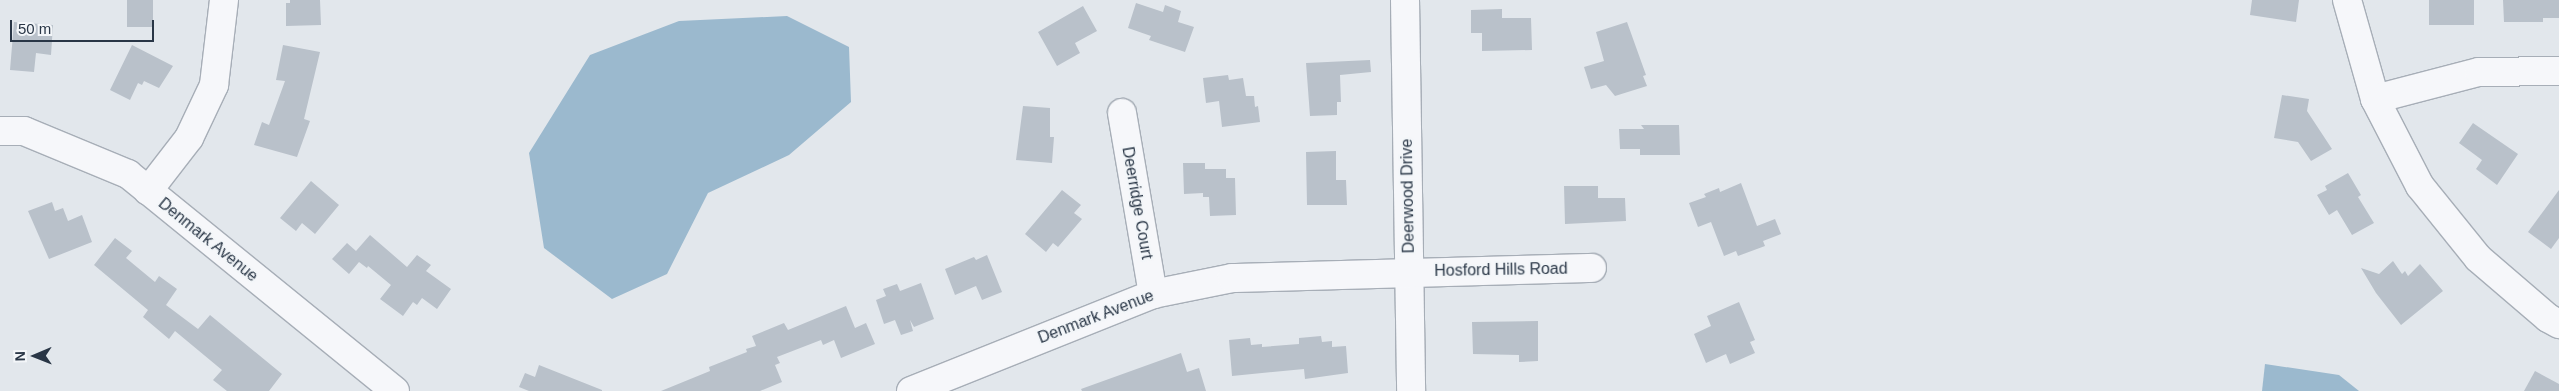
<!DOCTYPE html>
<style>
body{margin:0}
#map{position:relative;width:2559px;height:391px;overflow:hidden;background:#e2e7ec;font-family:Arial,sans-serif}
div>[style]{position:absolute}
.water>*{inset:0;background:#9bb9ce}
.building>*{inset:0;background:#b9c1ca;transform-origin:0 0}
.roads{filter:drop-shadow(1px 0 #a7aeb7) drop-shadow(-1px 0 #a7aeb7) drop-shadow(0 1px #a7aeb7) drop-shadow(0 -1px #a7aeb7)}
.minor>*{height:28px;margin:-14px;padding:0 14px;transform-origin:14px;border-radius:14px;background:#f6f7fa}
span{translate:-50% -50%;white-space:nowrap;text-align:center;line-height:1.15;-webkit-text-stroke:4px #f3f6f9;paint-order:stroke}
.street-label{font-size:16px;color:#293646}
.north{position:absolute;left:10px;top:331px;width:50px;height:50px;-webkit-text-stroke:4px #f3f6f9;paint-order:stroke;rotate:269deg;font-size:14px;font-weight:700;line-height:20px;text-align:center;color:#293646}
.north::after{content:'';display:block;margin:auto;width:18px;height:22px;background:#293646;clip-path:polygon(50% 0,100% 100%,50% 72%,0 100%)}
.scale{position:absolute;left:10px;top:20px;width:144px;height:22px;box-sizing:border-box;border:2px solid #293646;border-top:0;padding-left:6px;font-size:15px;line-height:18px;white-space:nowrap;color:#293646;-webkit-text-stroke:4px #f3f6f9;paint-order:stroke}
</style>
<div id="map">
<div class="water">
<div style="clip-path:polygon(787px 16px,849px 47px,851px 102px,789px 155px,708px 193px,667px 274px,612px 299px,544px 248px,529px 153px,590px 55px,679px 21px)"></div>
<div style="clip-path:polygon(2265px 364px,2339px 375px,2359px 391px,2262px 391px)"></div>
</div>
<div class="building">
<div style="left:127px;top:0;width:26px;height:27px"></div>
<div style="clip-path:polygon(290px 0,320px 0,321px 25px,286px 26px,286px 3px,290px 3px)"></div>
<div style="clip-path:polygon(2252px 0,2299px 0,2296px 22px,2250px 15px)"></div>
<div style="left:2429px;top:0;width:45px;height:25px"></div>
<div style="clip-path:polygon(2503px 0,2559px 0,2559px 18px,2543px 18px,2543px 22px,2504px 22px)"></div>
<div style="clip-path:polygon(1136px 3px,1163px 12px,1165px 5px,1181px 11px,1178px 22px,1194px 27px,1185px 52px,1149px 40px,1151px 36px,1128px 28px)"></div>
<div style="clip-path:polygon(1083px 6px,1097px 31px,1075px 43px,1080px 53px,1057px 66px,1038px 32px)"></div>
<div style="clip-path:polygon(1502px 9px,1502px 18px,1531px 18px,1532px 50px,1482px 51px,1482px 33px,1471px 33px,1471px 10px)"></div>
<div style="clip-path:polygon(14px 22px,53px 25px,51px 55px,36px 53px,34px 72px,10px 70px)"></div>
<div style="clip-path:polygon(1627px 22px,1646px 75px,1643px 76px,1647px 86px,1615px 96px,1606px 85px,1591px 89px,1584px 67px,1604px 61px,1596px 32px)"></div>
<div style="clip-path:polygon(132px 45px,173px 66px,159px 88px,144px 81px,142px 85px,138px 83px,130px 100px,110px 90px)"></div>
<div style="clip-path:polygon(283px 45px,320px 52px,304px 119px,310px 121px,297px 157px,254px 145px,262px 122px,269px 125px,285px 81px,276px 80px)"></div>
<div style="clip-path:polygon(1370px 60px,1371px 72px,1340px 75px,1341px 102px,1337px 102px,1337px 115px,1310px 116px,1306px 63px)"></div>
<div style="clip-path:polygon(1228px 75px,1229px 80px,1243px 78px,1246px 96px,1254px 96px,1255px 107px,1258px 106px,1260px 122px,1222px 127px,1219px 101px,1206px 103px,1203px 78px)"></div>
<div style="clip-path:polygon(2282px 95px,2309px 99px,2307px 111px,2332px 149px,2311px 161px,2298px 142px,2274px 138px)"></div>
<div style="clip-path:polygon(1023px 106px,1050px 108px,1050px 137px,1054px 137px,1052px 163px,1016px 160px)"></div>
<div style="clip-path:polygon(2473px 123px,2518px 154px,2497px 185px,2476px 169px,2482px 160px,2459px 143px)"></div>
<div style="clip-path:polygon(1641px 125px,1679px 125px,1680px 155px,1640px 155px,1640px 149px,1620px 149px,1619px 129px,1644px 129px)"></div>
<div style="clip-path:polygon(1336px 151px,1336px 180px,1346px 180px,1347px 205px,1307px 205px,1306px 152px)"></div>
<div style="clip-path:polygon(1183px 163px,1205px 163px,1205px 169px,1226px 169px,1226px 178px,1235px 178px,1236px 215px,1210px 216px,1209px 197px,1203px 197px,1203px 193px,1184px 194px)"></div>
<div style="clip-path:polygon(2348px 173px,2361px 195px,2358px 197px,2374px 223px,2352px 235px,2337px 210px,2329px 215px,2317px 195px,2327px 190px,2325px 186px)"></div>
<div style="clip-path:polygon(311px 181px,339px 205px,315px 234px,302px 223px,296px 231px,280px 218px)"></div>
<div style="clip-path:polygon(1741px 183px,1757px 226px,1775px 219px,1781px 234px,1763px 241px,1765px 246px,1738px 256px,1736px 251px,1724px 256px,1711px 222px,1698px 227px,1689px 203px,1706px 197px,1704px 194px,1719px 188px,1720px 192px)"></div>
<div style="clip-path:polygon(1564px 186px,1598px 186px,1598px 198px,1625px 198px,1626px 221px,1565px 224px)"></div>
<div style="clip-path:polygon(1062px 190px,1081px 205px,1074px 213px,1082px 219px,1058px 247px,1053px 243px,1046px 252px,1025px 234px)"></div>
<div style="clip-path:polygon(2559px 190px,2559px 238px,2551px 249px,2528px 232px)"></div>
<div style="clip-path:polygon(52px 202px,55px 211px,63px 208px,68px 221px,82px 215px,92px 242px,49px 259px,28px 211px)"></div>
<div style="clip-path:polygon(370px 235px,407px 267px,417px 255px,431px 265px,426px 271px,451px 289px,437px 309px,422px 298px,417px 305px,413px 302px,403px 316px,380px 299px,391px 285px,368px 266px,367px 268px,359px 262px,349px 274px,332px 259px,347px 243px,356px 251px)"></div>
<div style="clip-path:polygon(115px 238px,132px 251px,126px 258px,155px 282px,159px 276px,177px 289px,166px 305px,198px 329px,210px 315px,282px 374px,269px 391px,227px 391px,213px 380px,222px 370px,175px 331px,169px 339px,143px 317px,148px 310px,94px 265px)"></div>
<div style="clip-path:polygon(987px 255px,1002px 292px,982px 300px,976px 286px,955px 295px,945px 269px,974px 257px,976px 260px)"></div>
<div style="clip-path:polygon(2393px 261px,2402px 274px,2405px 271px,2408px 276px,2420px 264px,2443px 291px,2401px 325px,2376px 293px,2361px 268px,2379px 274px)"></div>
<div style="clip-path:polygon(921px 283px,934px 319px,914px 327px,910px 320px,913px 331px,901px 335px,895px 320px,884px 324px,876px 300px,886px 296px,883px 289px,897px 284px,900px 291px)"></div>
<div style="clip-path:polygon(1739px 302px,1755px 340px,1750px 342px,1755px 353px,1730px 364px,1726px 354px,1706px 363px,1694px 334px,1711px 326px,1707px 316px)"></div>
<div style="clip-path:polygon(846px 306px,855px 328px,866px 323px,875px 344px,841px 358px,834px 340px,823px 345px,821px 340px,777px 357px,780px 363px,775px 365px,782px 382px,760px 391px,661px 391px,710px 371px,709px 367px,747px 352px,746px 349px,756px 346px,752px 336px,784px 323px,788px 330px)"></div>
<div style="clip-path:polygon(1538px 321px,1538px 361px,1519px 362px,1519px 355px,1473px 354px,1472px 322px)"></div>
<div style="clip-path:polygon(1321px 336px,1322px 342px,1332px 341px,1332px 347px,1346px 346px,1348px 373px,1305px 379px,1304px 369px,1232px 376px,1229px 340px,1250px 338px,1251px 345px,1262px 344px,1262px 347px,1299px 344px,1299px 338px)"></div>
<div style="clip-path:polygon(1181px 353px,1187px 372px,1199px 368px,1206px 391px,1082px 391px,1081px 389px)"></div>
<div style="clip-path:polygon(539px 365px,602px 390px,602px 391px,529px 391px,519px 387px,525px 373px,535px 377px)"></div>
<div style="clip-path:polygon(2535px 371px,2559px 384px,2559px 391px,2524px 391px)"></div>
</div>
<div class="roads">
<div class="minor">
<div style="left:1405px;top:0;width:391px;rotate:89.1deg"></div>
<div style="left:2347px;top:0;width:103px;rotate:74.2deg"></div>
<div style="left:2375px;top:99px;width:98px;rotate:62.7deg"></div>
<div style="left:2420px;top:186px;width:92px;rotate:51.1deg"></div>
<div style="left:2478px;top:258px;width:92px;rotate:40.6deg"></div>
<div style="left:2548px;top:318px;width:13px;rotate:29deg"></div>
<div style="left:2375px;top:99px;width:107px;rotate:-14.6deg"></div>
<div style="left:2479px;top:72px;width:80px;rotate:-0.7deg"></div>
<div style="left:1122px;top:113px;width:184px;rotate:80.3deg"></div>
<div style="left:0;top:131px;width:24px"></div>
<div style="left:24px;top:131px;width:113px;rotate:22.5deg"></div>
<div style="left:128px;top:174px;width:344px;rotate:39.1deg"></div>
<div style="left:148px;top:191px;width:67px;rotate:-52.3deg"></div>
<div style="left:189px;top:138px;width:59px;rotate:-64.7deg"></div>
<div style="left:214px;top:85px;width:86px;rotate:-83.3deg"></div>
<div style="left:911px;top:391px;width:261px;rotate:-21.8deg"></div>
<div style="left:1153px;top:294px;width:81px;rotate:-11.4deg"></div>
<div style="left:1232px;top:278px;width:360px;rotate:-1.6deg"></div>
</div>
</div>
<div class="street-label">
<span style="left:1408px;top:196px;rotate:-91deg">Deerwood Drive</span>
<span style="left:1137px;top:203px;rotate:80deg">Deerridge Court</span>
<span style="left:208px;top:240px;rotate:39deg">Denmark Avenue</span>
<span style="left:1501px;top:270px;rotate:-1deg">Hosford Hills Road</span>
<span style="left:1096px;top:317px;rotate:-21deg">Denmark Avenue</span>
</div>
<div class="north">N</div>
<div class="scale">50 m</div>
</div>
